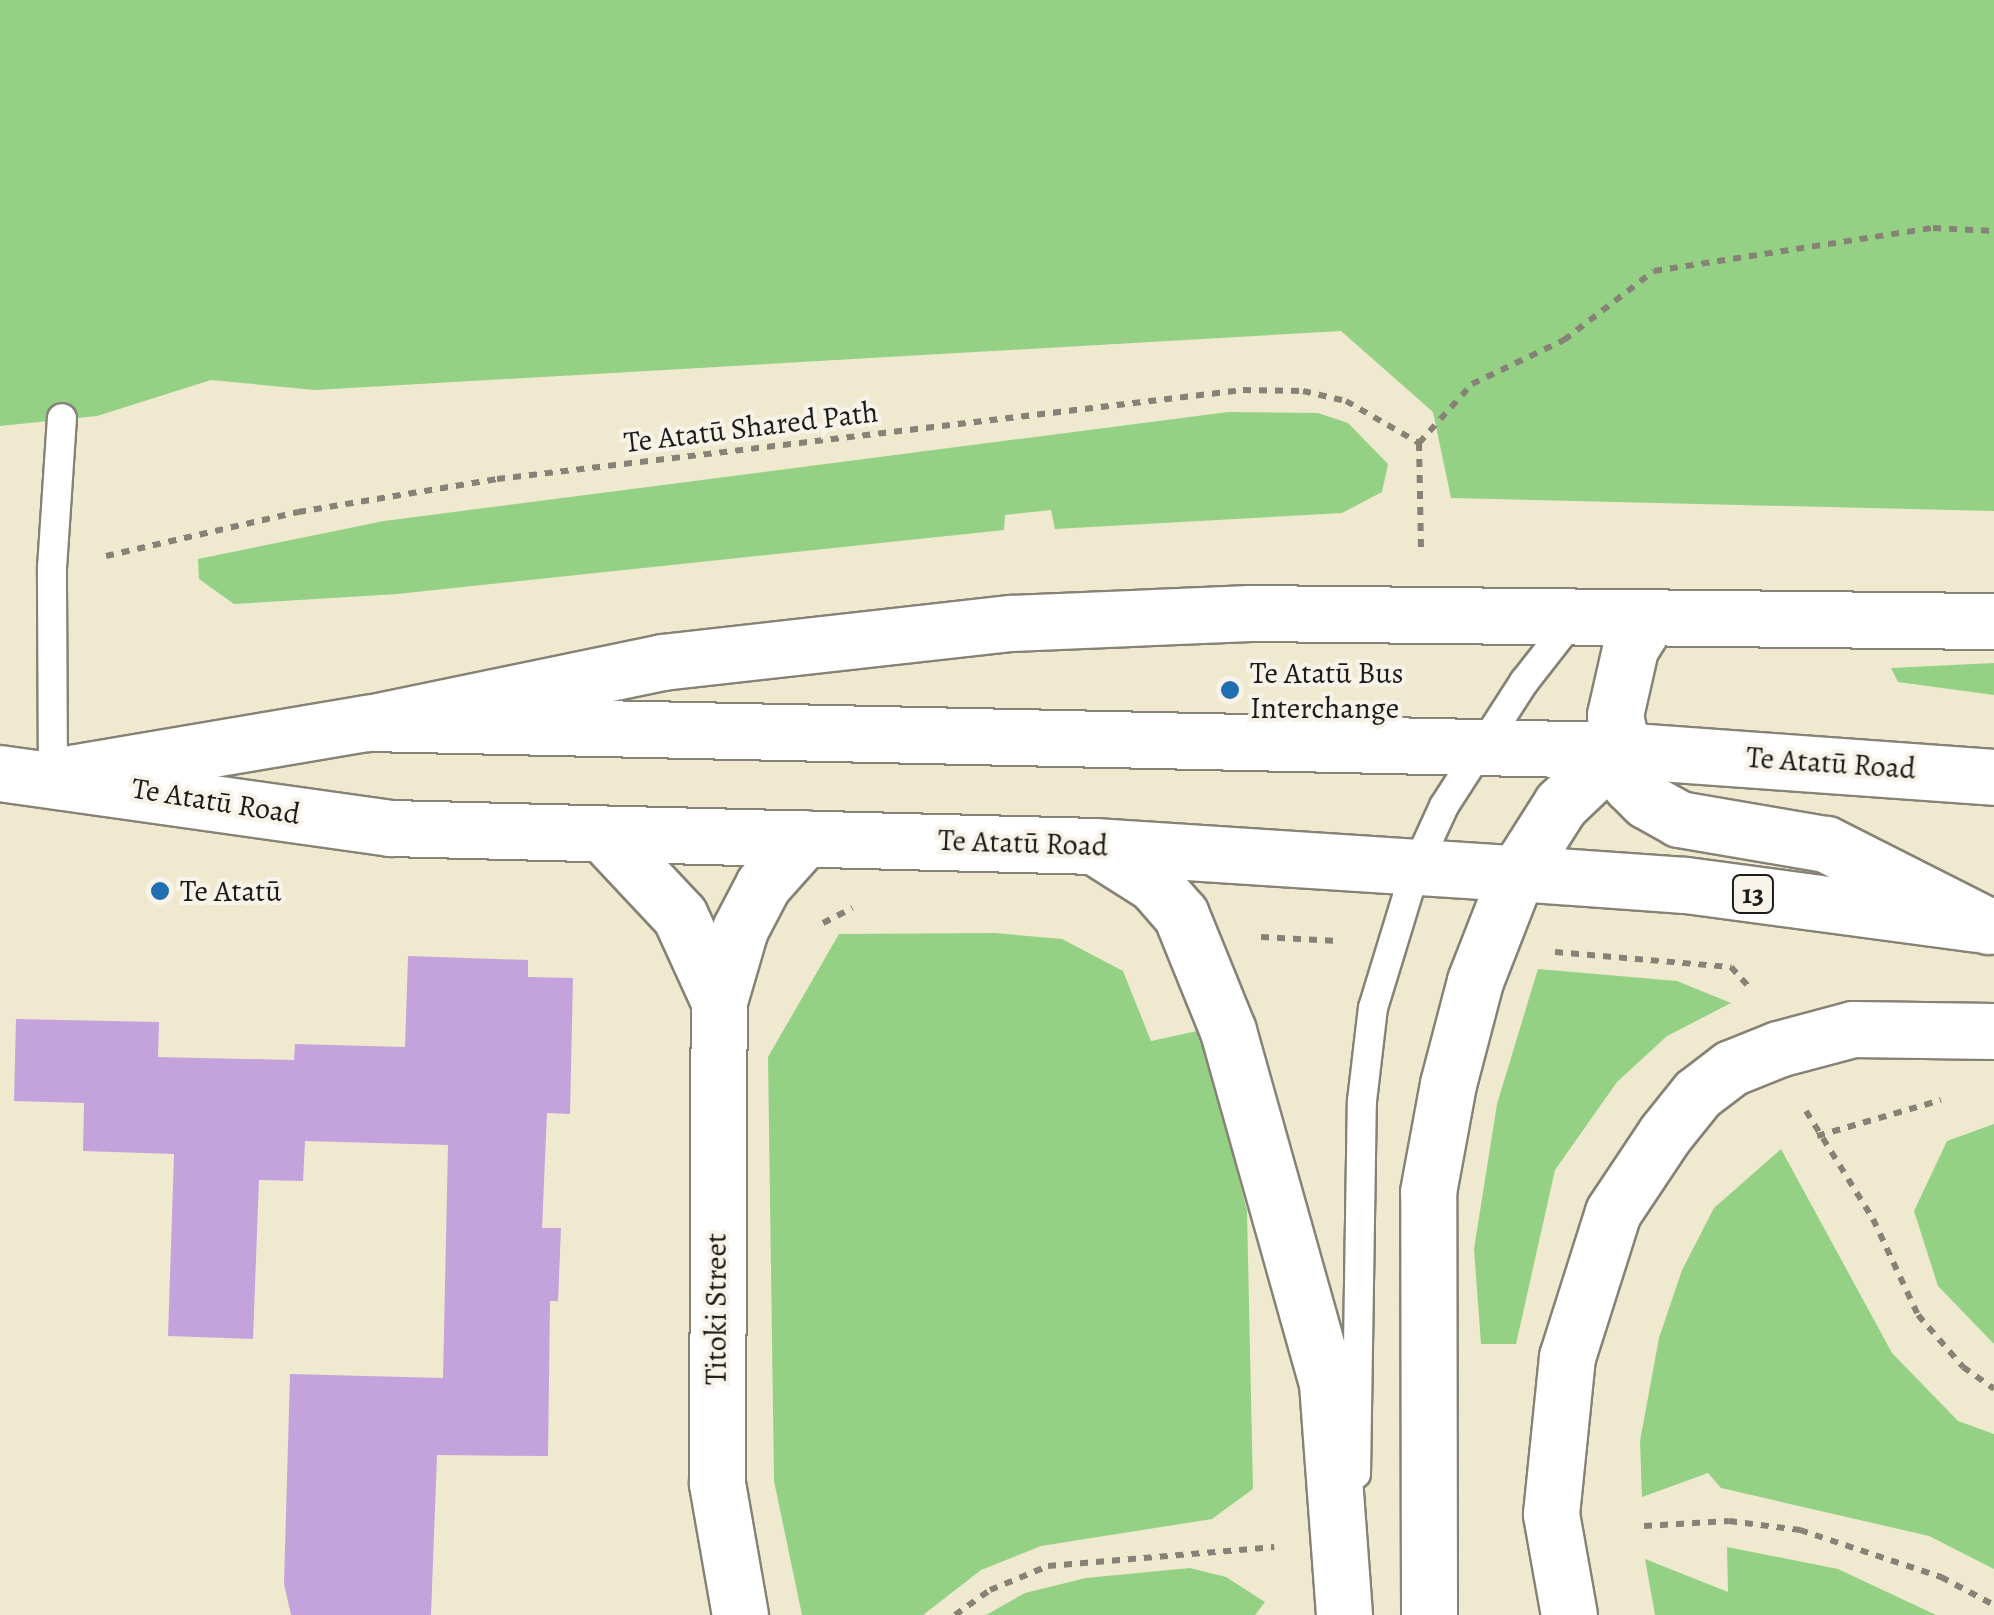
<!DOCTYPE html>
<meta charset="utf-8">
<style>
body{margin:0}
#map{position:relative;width:1994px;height:1615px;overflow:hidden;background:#efe9d0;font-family:Alegreya,serif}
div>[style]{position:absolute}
.green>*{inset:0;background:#94d185}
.building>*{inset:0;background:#c4a3dc}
.path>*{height:6px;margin-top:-3px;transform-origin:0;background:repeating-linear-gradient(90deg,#868276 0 8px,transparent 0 16px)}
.roads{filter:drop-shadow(2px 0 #868276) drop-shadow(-2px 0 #868276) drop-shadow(0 2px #868276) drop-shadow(0 -2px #868276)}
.service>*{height:28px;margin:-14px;padding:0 14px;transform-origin:14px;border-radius:14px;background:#fff}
.minor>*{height:55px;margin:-27.5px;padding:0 27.5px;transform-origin:27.5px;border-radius:27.5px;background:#fff}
.secondary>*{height:55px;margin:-27.5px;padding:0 27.5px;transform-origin:27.5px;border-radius:27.5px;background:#fff}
.primary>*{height:55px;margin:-27.5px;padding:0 27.5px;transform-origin:27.5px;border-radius:27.5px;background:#fff}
.motorway>*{height:55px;margin:-27.5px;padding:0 27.5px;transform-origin:27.5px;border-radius:27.5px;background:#fff}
.dots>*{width:28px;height:28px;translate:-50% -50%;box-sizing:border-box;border:5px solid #f7f3e8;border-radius:50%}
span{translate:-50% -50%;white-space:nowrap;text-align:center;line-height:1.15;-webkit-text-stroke:8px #f7f3e8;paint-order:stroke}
.shield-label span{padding:2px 8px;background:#f7f3e8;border:2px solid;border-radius:8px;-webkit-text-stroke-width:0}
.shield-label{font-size:28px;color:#1c1c1c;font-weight:700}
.street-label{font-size:30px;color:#1c1c1c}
.poi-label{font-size:30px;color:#1c1c1c}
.left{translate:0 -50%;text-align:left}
</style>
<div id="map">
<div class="green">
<div style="clip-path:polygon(0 0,1994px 0,1994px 511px,1451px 498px,1433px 412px,1341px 331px,315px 390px,211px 380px,97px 416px,0 426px)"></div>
<div style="clip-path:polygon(1228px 412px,1318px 413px,1348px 423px,1388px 464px,1382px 492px,1342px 513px,1055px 529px,1051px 510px,1005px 515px,1004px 530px,397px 594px,234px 604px,199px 579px,198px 559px,384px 521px)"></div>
<div style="clip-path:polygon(1994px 663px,1994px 695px,1898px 682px,1891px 668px)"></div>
<div style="clip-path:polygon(994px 933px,1062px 939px,1123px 971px,1151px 1041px,1202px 1030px,1247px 1211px,1253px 1489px,1212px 1519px,1041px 1546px,981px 1570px,923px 1615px,802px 1615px,774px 1481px,768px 1057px,839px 934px)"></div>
<div style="clip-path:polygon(1538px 969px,1677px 981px,1731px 1003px,1667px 1036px,1617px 1082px,1555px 1170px,1516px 1344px,1481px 1344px,1474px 1249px,1497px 1104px)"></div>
<div style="clip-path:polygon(1994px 1124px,1994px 1344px,1938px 1286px,1914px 1211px,1947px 1141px)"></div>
<div style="clip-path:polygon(1781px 1149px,1892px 1353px,1958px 1421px,1994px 1434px,1994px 1569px,1929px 1536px,1721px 1488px,1708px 1473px,1642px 1497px,1640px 1441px,1659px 1338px,1682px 1270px,1714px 1208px)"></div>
<div style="clip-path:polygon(1727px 1547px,1838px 1569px,1936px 1615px,1655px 1615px,1645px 1559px,1728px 1592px)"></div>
<div style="clip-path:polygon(1190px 1568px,1226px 1577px,1265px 1602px,1255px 1615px,986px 1615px,1025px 1593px,1086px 1578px)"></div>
</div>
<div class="building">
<div style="clip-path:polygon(408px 956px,528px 960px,528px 977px,573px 978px,570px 1114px,547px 1113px,542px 1228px,561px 1228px,558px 1301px,550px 1301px,548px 1456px,437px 1455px,431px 1615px,291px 1615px,284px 1584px,290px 1374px,443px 1378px,448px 1145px,305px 1141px,303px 1181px,259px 1180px,253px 1339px,168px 1336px,174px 1154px,83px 1151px,84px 1103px,14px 1101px,16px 1019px,159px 1022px,158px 1057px,294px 1060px,295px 1044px,405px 1047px)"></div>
</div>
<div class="path">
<div style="left:1419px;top:443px;width:79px;rotate:-48.1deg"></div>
<div style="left:1472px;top:384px;width:102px;rotate:-25.6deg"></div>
<div style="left:1564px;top:340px;width:113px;rotate:-37.5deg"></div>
<div style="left:1654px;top:271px;width:282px;rotate:-8.8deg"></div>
<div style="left:1933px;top:228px;width:61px;rotate:2.8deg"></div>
<div style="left:1419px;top:443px;width:104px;rotate:88.9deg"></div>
<div style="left:106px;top:556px;width:197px;rotate:-12.9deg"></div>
<div style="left:298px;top:512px;width:202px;rotate:-9.4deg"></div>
<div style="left:497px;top:479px;width:751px;rotate:-6.8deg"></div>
<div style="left:1243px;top:390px;width:60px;rotate:1deg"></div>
<div style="left:1303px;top:391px;width:44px;rotate:13.1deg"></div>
<div style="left:1346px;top:401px;width:84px;rotate:29.9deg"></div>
<div style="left:823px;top:923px;width:33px;rotate:-27deg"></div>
<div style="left:1261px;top:937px;width:77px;rotate:3deg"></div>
<div style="left:1555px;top:952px;width:177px;rotate:4.9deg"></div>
<div style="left:1731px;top:967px;width:31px;rotate:48deg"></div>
<div style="left:1806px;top:1111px;width:127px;rotate:58.2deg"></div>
<div style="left:1873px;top:1219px;width:106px;rotate:64.9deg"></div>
<div style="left:1918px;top:1315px;width:69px;rotate:49.1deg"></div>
<div style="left:1963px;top:1367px;width:38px;rotate:35deg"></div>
<div style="left:1817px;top:1136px;width:129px;rotate:-16.2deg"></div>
<div style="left:1644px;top:1526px;width:85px;rotate:-3.4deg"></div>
<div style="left:1729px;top:1521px;width:72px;rotate:7.2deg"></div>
<div style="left:1800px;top:1530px;width:149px;rotate:18.4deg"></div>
<div style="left:1941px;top:1577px;width:60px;rotate:27.8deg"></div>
<div style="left:955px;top:1615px;width:43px;rotate:-35.5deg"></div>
<div style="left:990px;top:1590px;width:63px;rotate:-22.5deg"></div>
<div style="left:1048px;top:1566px;width:227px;rotate:-4.8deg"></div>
</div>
<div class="roads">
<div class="service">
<div style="left:53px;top:776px;width:208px;rotate:-90.3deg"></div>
<div style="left:52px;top:568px;width:150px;rotate:-86.2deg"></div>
<div style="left:1356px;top:1474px;width:373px;rotate:-89.1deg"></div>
<div style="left:1362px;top:1101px;width:94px;rotate:-83.3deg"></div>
<div style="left:1373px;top:1008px;width:147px;rotate:-73deg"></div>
<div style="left:1416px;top:867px;width:67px;rotate:-65.3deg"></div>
<div style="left:1444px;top:806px;width:148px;rotate:-57.2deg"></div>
<div style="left:1524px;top:682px;width:83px;rotate:-51.9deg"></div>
</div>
<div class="minor">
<div style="left:604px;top:835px;width:111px;rotate:46.8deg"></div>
<div style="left:680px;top:916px;width:94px;rotate:65.4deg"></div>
<div style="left:740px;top:1615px;width:134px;rotate:-99.9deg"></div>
<div style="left:717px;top:1483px;width:482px;rotate:-89.8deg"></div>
<div style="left:719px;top:1001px;width:75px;rotate:-73.7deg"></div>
<div style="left:740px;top:929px;width:50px;rotate:-62.4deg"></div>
<div style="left:763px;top:885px;width:63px;rotate:-48.2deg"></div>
</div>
<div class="secondary">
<div style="left:0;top:773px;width:394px;rotate:8deg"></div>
<div style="left:390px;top:828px;width:704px;rotate:1.46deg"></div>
<div style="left:1094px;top:846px;width:424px;rotate:3.7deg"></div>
<div style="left:53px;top:776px;width:319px;rotate:-9.6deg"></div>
<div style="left:368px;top:723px;width:1250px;rotate:1.24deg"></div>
</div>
<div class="primary">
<div style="left:1618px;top:750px;width:377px;rotate:4.1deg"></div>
<div style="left:1517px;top:873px;width:168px;rotate:4.1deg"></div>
<div style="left:1685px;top:885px;width:294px;rotate:7.6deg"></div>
</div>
<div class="motorway">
<div style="left:1649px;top:618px;width:36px;rotate:122deg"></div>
<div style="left:1630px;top:649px;width:68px;rotate:102.8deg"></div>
<div style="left:1615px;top:715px;width:71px;rotate:77.7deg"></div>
<div style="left:1630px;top:784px;width:24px;rotate:45deg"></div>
<div style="left:1647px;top:801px;width:37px;rotate:29deg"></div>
<div style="left:1679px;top:819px;width:149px;rotate:9.7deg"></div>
<div style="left:1826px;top:844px;width:182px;rotate:26.8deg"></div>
<div style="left:368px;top:723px;width:300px;rotate:-11.7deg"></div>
<div style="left:662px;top:662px;width:351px;rotate:-6.4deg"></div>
<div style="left:1011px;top:623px;width:239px;rotate:-2.4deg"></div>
<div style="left:1250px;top:613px;width:744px;rotate:0.62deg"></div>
<div style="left:1094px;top:846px;width:71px;rotate:32.3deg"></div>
<div style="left:1154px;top:884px;width:41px;rotate:48.9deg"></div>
<div style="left:1181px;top:915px;width:125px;rotate:67.9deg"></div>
<div style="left:1228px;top:1031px;width:366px;rotate:74.3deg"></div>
<div style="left:1327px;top:1383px;width:233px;rotate:85.8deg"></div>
<div style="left:1429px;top:1615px;width:423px;rotate:-90.1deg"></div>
<div style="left:1428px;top:1192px;width:110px;rotate:-79.5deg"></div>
<div style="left:1448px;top:1084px;width:106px;rotate:-75.3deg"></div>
<div style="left:1475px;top:981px;width:116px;rotate:-68.7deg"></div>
<div style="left:1517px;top:873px;width:82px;rotate:-57.5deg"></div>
<div style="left:1561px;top:804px;width:79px;rotate:-43.5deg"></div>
<div style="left:1569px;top:1615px;width:103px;rotate:-100.1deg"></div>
<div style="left:1551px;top:1514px;width:158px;rotate:-84.2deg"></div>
<div style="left:1567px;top:1357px;width:152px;rotate:-72.4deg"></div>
<div style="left:1613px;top:1212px;width:94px;rotate:-56.3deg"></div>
<div style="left:1665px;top:1134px;width:51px;rotate:-51.3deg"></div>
<div style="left:1697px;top:1094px;width:43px;rotate:-37.4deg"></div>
<div style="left:1731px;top:1068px;width:51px;rotate:-22deg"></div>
<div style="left:1778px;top:1049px;width:78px;rotate:-14.9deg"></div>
<div style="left:1853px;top:1029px;width:141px;rotate:0.8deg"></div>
</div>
</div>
<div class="dots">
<div style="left:1230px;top:690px;background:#1f6fb2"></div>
<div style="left:160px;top:891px;background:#1f6fb2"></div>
</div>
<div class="shield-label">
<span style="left:1753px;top:894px">13</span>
</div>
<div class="street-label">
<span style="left:751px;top:427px;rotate:-7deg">Te Atatū Shared Path</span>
<span style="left:1831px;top:763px;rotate:4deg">Te Atatū Road</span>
<span style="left:216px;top:801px;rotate:9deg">Te Atatū Road</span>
<span style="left:1023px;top:843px;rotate:2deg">Te Atatū Road</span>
<span style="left:716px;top:1309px;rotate:-90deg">Titoki Street</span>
</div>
<div class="poi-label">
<span class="left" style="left:1250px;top:690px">Te Atatū Bus<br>Interchange</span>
<span class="left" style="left:180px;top:891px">Te Atatū</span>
</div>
</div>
